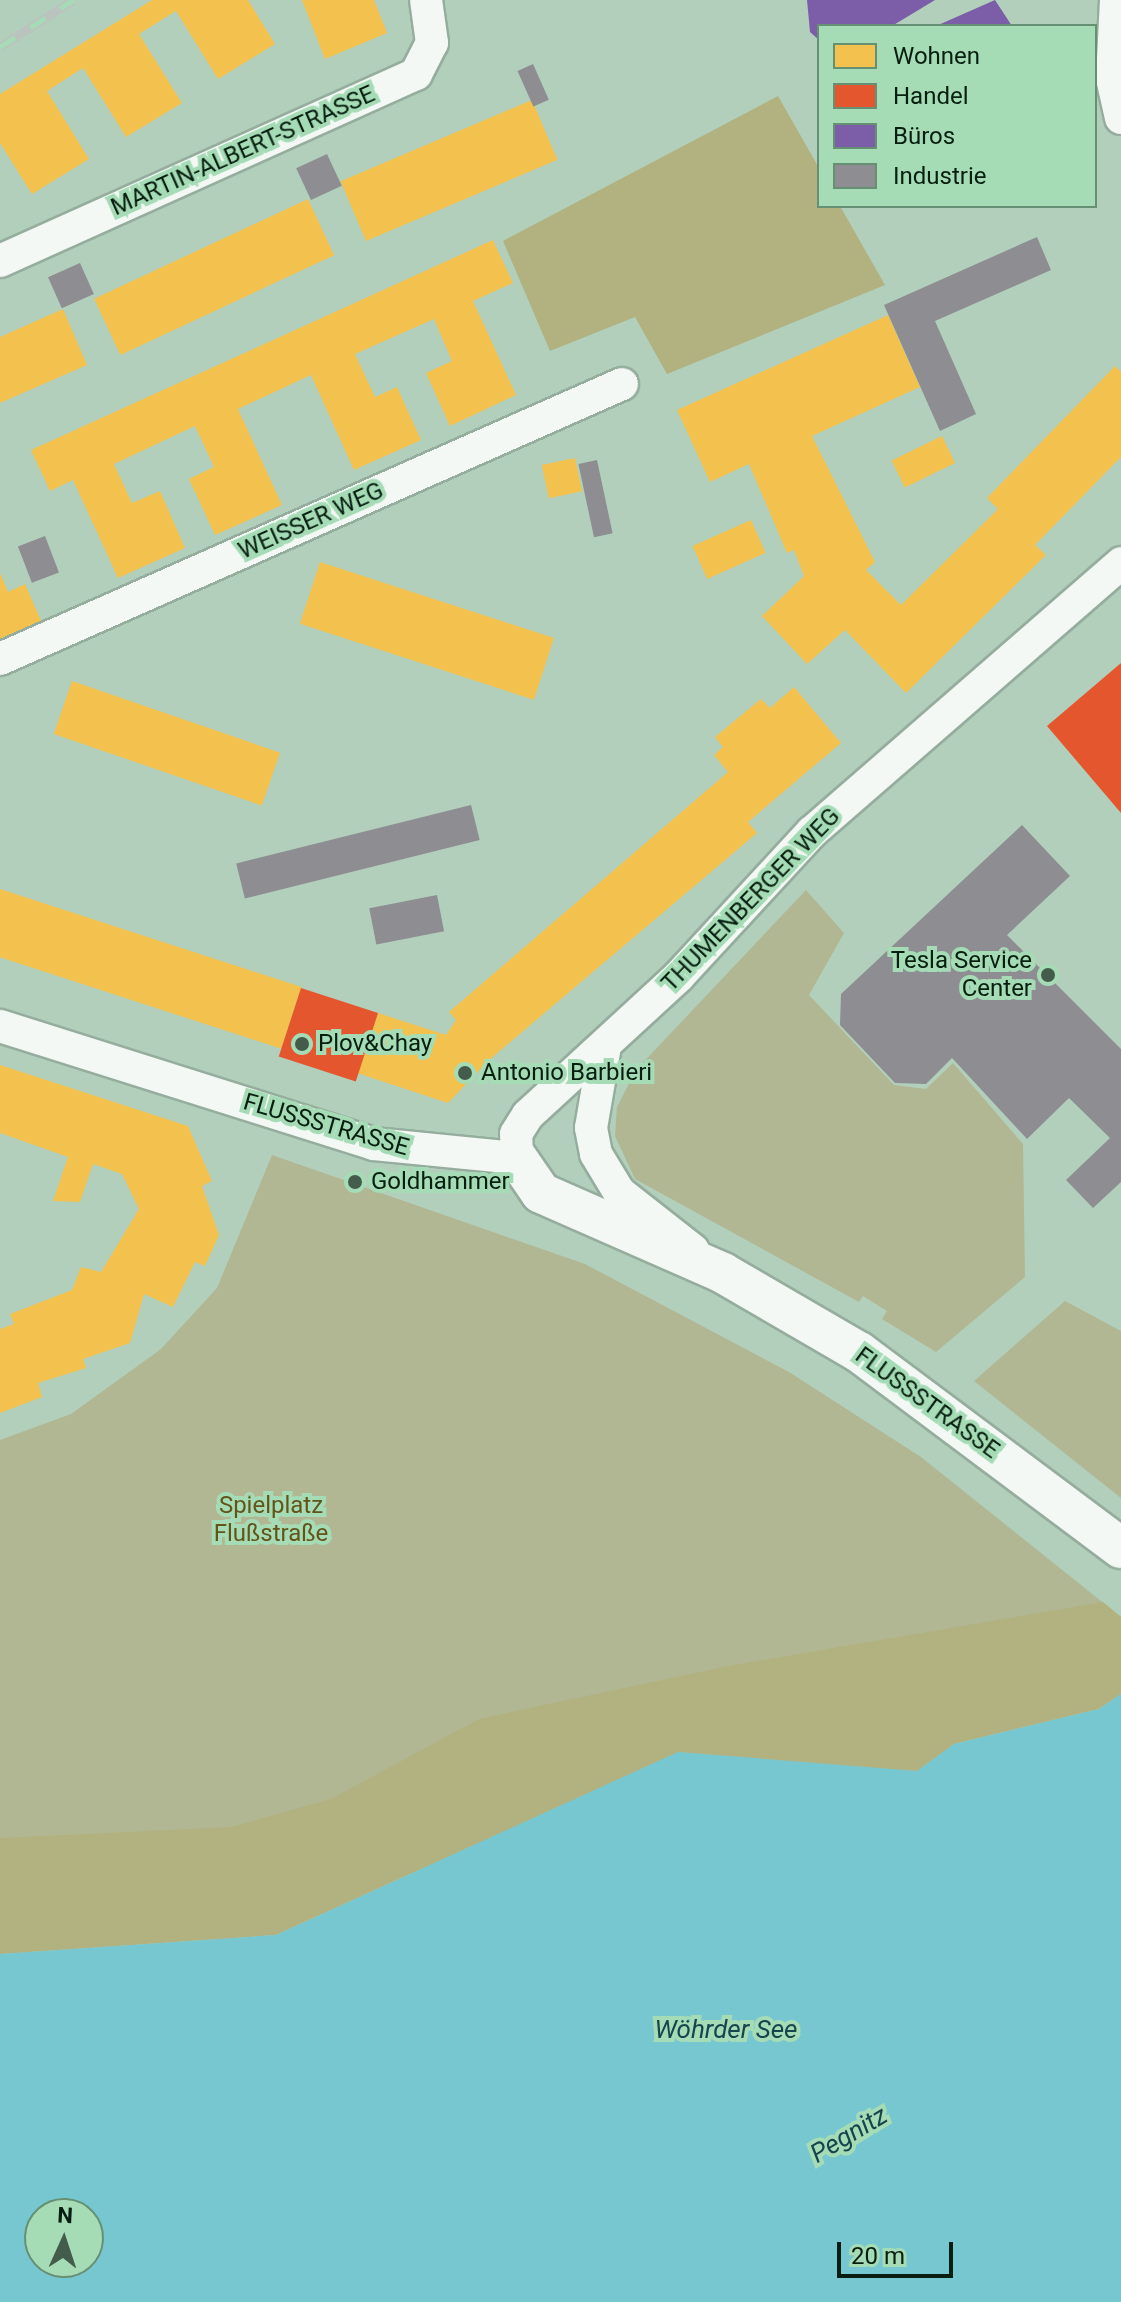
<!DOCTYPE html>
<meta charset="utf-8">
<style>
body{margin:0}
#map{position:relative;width:1121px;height:2302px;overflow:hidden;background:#b2cfbb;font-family:Roboto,sans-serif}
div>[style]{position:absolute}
.green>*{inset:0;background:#b1b793}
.forest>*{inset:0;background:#b1b27f}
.water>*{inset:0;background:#76c7d0}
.homes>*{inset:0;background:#f2c14e;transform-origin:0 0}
.shops>*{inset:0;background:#e4572e;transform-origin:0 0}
.offices>*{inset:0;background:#7b5ea7}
.industry>*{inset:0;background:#8d8d92;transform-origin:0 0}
.roads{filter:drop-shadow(2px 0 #95ad9d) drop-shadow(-2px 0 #95ad9d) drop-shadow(0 2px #95ad9d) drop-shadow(0 -2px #95ad9d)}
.minor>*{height:32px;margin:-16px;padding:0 16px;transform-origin:16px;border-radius:16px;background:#f3f8f5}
.tertiary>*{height:40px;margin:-20px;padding:0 20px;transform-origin:20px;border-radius:20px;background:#f3f8f5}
.rail>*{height:9px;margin-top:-4.5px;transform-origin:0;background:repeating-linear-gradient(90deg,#a5dcb6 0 18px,#bac3be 0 36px);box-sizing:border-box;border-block:2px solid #bac3be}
.dots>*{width:22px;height:22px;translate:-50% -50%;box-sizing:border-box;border:4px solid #a5dcb6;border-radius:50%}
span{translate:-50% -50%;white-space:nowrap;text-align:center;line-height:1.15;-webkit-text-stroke:8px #a5dcb6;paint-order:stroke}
.street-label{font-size:24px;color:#081e10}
.poi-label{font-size:24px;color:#081e10}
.right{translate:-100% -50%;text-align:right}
.left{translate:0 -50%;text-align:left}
.park-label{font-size:24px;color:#63541a}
.water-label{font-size:26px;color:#16454e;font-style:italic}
.legend{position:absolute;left:817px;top:24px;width:280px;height:184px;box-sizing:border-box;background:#a5dcb6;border:2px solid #669074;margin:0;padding:10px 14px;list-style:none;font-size:24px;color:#081e10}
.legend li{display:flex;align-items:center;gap:16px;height:40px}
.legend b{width:40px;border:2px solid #669074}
.north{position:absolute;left:24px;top:2198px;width:80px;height:80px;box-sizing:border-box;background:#a5dcb6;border:2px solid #669074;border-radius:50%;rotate:3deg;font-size:22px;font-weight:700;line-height:32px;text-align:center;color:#081e10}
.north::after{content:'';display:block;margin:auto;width:28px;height:36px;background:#445c4c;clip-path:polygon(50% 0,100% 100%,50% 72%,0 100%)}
.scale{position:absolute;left:837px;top:2242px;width:116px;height:36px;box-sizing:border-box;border:4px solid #081e10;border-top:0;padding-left:10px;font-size:24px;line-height:28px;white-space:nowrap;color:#081e10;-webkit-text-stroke:6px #a5dcb6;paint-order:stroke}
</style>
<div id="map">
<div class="green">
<div style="clip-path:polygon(806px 890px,844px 933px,809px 995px,894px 1085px,926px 1089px,953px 1063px,1023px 1144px,1025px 1277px,936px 1352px,882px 1319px,887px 1311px,863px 1296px,859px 1302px,635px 1179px,615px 1136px,617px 1107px,636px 1070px)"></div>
<div style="clip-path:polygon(272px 1155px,585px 1264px,789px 1372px,921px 1457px,1121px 1617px,1121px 1694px,954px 1744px,917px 1771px,0 1954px,0 1440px,71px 1414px,161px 1349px,217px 1288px)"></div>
<div style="clip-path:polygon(1065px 1301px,1121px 1331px,1121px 1498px,974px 1381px)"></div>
</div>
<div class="forest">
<div style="clip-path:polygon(778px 96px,819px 168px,819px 206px,840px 206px,885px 285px,667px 374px,635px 317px,550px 351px,503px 241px)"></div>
<div style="clip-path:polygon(1103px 1602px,1121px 1617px,1121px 1694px,1099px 1709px,954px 1744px,917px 1771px,678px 1752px,276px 1935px,0 1954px,0 1838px,232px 1827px,331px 1799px,479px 1719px,728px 1666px)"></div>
</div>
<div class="water">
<div style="clip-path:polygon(evenodd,1121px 1694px,1121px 2302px,0 2302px,0 1954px,276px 1935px,678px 1752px,917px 1771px,954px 1744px,1099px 1709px,1121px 1694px,40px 2214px,88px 2214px,88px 2262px,40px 2262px,40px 2214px)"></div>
</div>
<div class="homes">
<div style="clip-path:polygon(152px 0,248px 0,275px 44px,218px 79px,176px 11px,139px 34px,182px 103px,126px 137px,83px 68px,47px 91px,89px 159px,32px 194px,0 143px,0 94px)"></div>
<div style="clip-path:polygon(302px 0,374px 0,387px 33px,325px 59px)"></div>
<div style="left:532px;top:100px;width:65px;height:208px;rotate:67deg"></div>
<div style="left:308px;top:199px;width:62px;height:236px;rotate:65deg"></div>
<div style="clip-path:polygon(493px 240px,513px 283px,473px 301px,516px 395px,450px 426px,426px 373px,452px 361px,434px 319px,355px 354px,375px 397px,397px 387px,421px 440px,354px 470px,311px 375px,238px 409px,282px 505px,215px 535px,189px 479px,214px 467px,195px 426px,114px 464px,132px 503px,160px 491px,185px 548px,118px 578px,73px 480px,50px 491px,31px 450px)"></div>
<div style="clip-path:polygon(63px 309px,87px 365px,0 403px,0 337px)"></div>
<div style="clip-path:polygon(888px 315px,920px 387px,812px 436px,875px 562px,866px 570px,901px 605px,998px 509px,987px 498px,1115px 366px,1121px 372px,1121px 457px,1035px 545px,1046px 555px,906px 693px,845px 630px,807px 664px,762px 616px,804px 576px,794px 550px,787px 553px,749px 464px,710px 482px,677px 410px)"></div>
<div style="left:942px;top:436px;width:30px;height:56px;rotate:64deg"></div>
<div style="left:575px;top:458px;width:34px;height:34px;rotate:78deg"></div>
<div style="left:751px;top:520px;width:36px;height:64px;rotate:66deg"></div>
<div style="left:320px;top:562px;width:246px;height:65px;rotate:18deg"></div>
<div style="clip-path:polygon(0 573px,8px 592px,25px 584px,42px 623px,0 640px)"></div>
<div style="left:72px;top:681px;width:220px;height:56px;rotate:19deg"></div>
<div style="clip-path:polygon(794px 687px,841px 743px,748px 822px,757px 833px,489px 1060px,448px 1103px,357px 1073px,378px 1013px,446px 1035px,456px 1020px,449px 1012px,728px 772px,714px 755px,723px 747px,715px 737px,761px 699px,770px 708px)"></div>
<div style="left:0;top:889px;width:317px;height:65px;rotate:18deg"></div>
<div style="clip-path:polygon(0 1065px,188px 1126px,212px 1181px,202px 1186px,219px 1235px,205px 1266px,195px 1262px,173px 1307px,144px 1294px,130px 1343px,83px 1359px,86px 1368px,38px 1383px,42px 1397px,0 1413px,0 1329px,14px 1324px,10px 1314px,72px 1290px,81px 1267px,101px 1272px,139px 1209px,122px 1174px,93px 1164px,80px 1202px,53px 1201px,68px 1157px,0 1133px)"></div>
</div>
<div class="shops">
<div style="clip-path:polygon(1121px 663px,1121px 813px,1047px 726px)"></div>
<div style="left:301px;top:988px;width:81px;height:72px;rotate:18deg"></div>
</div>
<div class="offices">
<div style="clip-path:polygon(807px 0,935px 0,892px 26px,819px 26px,819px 40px,810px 32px)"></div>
<div style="clip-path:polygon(995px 0,1012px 26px,936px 26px)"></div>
</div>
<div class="industry">
<div style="left:533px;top:64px;width:39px;height:17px;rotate:66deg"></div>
<div style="left:327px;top:154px;width:35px;height:34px;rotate:65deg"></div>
<div style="clip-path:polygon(1037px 237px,1051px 270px,935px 321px,976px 414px,940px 431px,884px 305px)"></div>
<div style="left:80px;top:263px;width:34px;height:35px;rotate:66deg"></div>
<div style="left:597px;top:460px;width:75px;height:19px;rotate:78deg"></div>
<div style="left:45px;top:536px;width:39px;height:29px;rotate:69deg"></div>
<div style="left:471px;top:805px;width:36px;height:242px;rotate:76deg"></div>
<div style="clip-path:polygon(1022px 825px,1070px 876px,1007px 935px,1121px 1049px,1121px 1182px,1093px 1208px,1066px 1180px,1110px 1138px,1069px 1098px,1027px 1139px,952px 1058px,926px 1084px,895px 1083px,840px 1025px,841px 994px)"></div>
<div style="left:437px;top:895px;width:37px;height:69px;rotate:79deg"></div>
</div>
<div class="roads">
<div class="minor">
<div style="left:1116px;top:0;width:78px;rotate:92.9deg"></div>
<div style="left:1112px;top:78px;width:41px;rotate:77.3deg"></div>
<div style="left:0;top:261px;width:456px;rotate:-24.2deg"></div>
<div style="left:416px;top:74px;width:35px;rotate:-63deg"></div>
<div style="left:432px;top:43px;width:43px;rotate:-97.9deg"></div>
<div style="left:0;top:659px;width:680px;rotate:-23.85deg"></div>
<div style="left:0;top:1026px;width:392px;rotate:17.5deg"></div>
<div style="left:374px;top:1144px;width:144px;rotate:5.6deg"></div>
<div style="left:517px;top:1158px;width:24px;rotate:-92deg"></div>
<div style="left:516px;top:1134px;width:22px;rotate:-58deg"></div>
<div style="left:528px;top:1115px;width:205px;rotate:-42.6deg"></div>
<div style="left:679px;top:976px;width:196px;rotate:-47.3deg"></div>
<div style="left:812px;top:832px;width:410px;rotate:-41deg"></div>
<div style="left:605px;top:1046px;width:83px;rotate:99.7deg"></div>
<div style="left:591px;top:1128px;width:26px;rotate:79deg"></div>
<div style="left:596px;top:1154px;width:44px;rotate:58.8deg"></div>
<div style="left:619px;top:1192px;width:94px;rotate:38.1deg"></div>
</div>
<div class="tertiary">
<div style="left:517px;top:1158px;width:42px;rotate:55.6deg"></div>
<div style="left:541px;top:1193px;width:199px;rotate:23.7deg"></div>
<div style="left:723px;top:1273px;width:157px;rotate:30.2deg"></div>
<div style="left:859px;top:1352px;width:327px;rotate:36.8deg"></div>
</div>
</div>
<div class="rail">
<div style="left:0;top:47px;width:87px;rotate:-32.8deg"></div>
</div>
<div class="dots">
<div style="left:1048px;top:975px;background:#445c4c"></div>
<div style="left:302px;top:1044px;background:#445c4c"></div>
<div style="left:465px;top:1073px;background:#445c4c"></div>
<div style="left:355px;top:1182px;background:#445c4c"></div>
</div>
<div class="street-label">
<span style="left:243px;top:151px;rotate:-24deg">MARTIN-ALBERT-STRASSE</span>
<span style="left:311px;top:521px;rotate:-24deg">WEISSER WEG</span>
<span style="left:751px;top:900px;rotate:-46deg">THUMENBERGER WEG</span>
<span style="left:326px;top:1125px;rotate:16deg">FLUSSSTRASSE</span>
<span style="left:927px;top:1403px;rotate:36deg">FLUSSSTRASSE</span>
</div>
<div class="poi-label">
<span class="right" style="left:1032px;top:975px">Tesla Service<br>Center</span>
<span class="left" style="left:318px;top:1044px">Plov&amp;Chay</span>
<span class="left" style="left:481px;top:1073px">Antonio Barbieri</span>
<span class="left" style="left:371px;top:1182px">Goldhammer</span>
</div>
<div class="park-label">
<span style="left:271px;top:1520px">Spielplatz<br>Flußstraße</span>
</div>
<div class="water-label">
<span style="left:726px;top:2030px">Wöhrder See</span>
<span style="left:849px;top:2135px;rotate:-31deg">Pegnitz</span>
</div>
<ul class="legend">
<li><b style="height:22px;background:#f2c14e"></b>Wohnen</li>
<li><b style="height:22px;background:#e4572e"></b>Handel</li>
<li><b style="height:22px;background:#7b5ea7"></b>Büros</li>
<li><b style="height:22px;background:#8d8d92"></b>Industrie</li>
</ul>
<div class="north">N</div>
<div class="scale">20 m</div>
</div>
